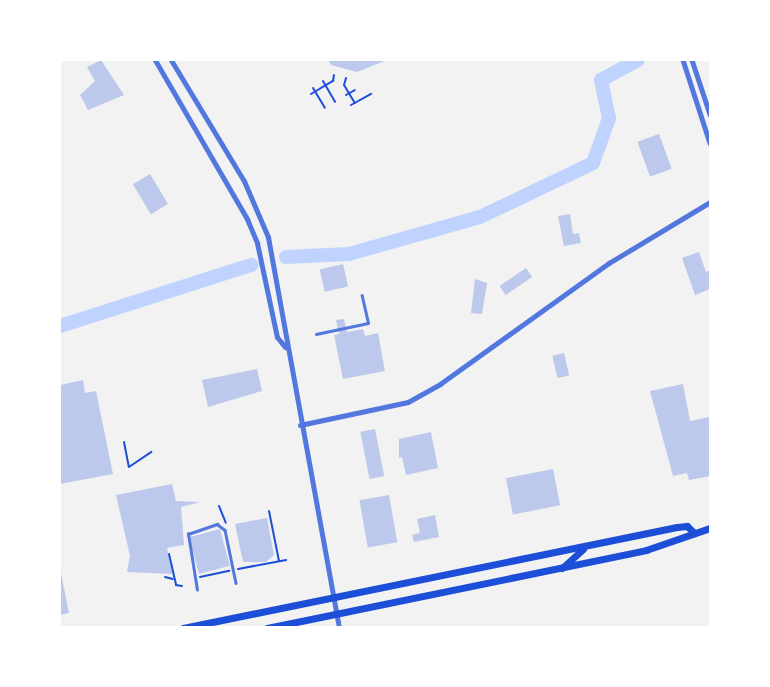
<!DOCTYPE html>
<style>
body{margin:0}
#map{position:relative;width:770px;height:687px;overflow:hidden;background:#f2f2f2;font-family:"Zilla Slab",serif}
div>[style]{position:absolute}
.river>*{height:14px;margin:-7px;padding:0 7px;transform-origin:7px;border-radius:7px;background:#bfd3fe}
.building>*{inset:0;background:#bdc9ec;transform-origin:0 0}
.path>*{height:2px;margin:-1px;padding:0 1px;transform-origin:1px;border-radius:1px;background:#1d4ed8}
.service>*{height:2.5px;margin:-1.25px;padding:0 1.25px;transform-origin:1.25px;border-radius:1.25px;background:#5277de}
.minor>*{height:4.5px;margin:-2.25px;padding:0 2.25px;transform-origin:2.25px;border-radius:2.25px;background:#5277de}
.tertiary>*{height:5px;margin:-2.5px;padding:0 2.5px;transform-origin:2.5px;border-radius:2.5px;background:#5277de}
.primary>*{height:7px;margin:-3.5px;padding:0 3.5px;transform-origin:3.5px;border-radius:3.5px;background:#1d4ed8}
span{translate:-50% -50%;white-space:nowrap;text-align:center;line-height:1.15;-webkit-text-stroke:5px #fff;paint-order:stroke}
.frame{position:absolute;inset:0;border:61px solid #fff;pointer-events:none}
</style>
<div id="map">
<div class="river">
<div style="left:286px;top:257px;width:63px;rotate:-2.7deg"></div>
<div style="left:349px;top:254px;width:136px;rotate:-15.8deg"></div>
<div style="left:480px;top:217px;width:125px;rotate:-25.5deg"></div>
<div style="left:593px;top:163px;width:48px;rotate:-70.4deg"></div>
<div style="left:609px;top:118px;width:39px;rotate:-102deg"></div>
<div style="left:601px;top:80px;width:42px;rotate:-28.4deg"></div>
<div style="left:60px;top:326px;width:201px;rotate:-17.7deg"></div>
</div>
<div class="building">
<div style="clip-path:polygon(101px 60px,124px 95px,88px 110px,80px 95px,95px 81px,87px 67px)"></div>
<div style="clip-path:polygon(328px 60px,387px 60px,357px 72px,331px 65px)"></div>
<div style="left:659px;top:134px;width:37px;height:23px;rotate:70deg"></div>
<div style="left:150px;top:174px;width:35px;height:20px;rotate:59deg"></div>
<div style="clip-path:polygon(570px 214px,573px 234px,579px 233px,581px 243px,564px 246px,558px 216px)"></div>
<div style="clip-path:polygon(699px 252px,706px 272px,710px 270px,710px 289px,695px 295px,682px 258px)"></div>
<div style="left:343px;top:264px;width:23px;height:24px;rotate:77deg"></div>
<div style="left:526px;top:268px;width:11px;height:32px;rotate:56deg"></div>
<div style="clip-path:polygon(475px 279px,487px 283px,482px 314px,471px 313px)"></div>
<div style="clip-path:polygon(344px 319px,347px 332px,363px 329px,365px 336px,378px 333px,385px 371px,343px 379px,334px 335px,339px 334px,336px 320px)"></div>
<div style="left:564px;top:353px;width:23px;height:12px;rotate:77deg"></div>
<div style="clip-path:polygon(257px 369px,262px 391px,208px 407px,202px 380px)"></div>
<div style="clip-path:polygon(83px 380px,85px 393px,96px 391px,113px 474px,60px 484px,60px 385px)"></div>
<div style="clip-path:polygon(683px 384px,690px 421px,709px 417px,710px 426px,710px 476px,689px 480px,687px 473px,673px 476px,650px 391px)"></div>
<div style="left:375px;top:429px;width:48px;height:15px;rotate:79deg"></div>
<div style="clip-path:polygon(431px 432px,438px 468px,406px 475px,402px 457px,399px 458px,399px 439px)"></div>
<div style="left:553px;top:469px;width:37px;height:48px;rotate:79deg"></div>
<div style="clip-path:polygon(172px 484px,176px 501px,200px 502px,181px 507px,184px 545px,167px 548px,173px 574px,127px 572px,130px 556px,116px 495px)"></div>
<div style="left:389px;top:495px;width:48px;height:30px;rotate:80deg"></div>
<div style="clip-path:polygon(435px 515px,439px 537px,414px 542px,412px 535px,420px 533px,417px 519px)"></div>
<div style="clip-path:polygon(267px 518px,274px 555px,266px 562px,243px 562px,235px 524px)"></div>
<div style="left:220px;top:529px;width:38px;height:32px;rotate:75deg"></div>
<div style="clip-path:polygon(60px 568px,69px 613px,60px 615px)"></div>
</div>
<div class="path">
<div style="left:346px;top:78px;width:7px;rotate:106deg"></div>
<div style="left:344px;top:85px;width:21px;rotate:59deg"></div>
<div style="left:323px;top:81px;width:24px;rotate:60deg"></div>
<div style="left:313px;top:88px;width:23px;rotate:59deg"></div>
<div style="left:311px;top:94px;width:26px;rotate:-31deg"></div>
<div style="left:333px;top:81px;width:6px;rotate:-81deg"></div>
<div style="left:346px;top:95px;width:10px;rotate:-29deg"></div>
<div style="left:351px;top:105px;width:23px;rotate:-29deg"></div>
<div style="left:124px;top:442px;width:25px;rotate:79deg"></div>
<div style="left:129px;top:467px;width:27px;rotate:-34deg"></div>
<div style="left:219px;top:506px;width:18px;rotate:68deg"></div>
<div style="left:269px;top:511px;width:51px;rotate:78.7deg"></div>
<div style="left:169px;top:554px;width:32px;rotate:77deg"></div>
<div style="left:176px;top:585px;width:6px;rotate:9deg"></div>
<div style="left:238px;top:569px;width:49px;rotate:-10.6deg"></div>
<div style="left:165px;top:577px;width:8px;rotate:14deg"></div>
<div style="left:200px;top:577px;width:30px;rotate:-12deg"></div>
</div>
<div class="service">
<div style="left:316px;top:334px;width:53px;rotate:-11.9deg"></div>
<div style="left:368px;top:323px;width:28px;rotate:-103deg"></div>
<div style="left:197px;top:590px;width:57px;rotate:-99.1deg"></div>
<div style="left:188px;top:534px;width:31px;rotate:-19deg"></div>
<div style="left:217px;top:524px;width:10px;rotate:37deg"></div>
<div style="left:225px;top:530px;width:54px;rotate:78.3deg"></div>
</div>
<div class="minor">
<div style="left:683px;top:60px;width:87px;rotate:72deg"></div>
<div style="left:692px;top:60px;width:57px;rotate:71.6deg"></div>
<div style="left:300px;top:425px;width:110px;rotate:-12deg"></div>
<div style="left:408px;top:402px;width:37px;rotate:-29deg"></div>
<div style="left:440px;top:384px;width:208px;rotate:-35.6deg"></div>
<div style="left:609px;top:263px;width:118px;rotate:-31.1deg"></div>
</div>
<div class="tertiary">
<div style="left:155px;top:60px;width:184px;rotate:59.9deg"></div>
<div style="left:247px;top:219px;width:26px;rotate:67deg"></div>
<div style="left:257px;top:243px;width:96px;rotate:78deg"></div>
<div style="left:277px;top:337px;width:13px;rotate:51deg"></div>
<div style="left:171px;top:60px;width:141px;rotate:58.9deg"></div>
<div style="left:244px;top:181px;width:61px;rotate:66.8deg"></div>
<div style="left:268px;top:237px;width:397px;rotate:79.7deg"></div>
</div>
<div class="primary">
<div style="left:562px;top:568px;width:28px;rotate:-42deg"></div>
<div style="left:183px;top:628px;width:504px;rotate:-11.56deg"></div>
<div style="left:677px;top:527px;width:10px;rotate:-6deg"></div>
<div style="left:687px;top:526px;width:10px;rotate:45deg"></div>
<div style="left:267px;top:628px;width:387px;rotate:-11.6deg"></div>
<div style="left:646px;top:550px;width:68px;rotate:-19deg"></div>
</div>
<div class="frame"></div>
</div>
